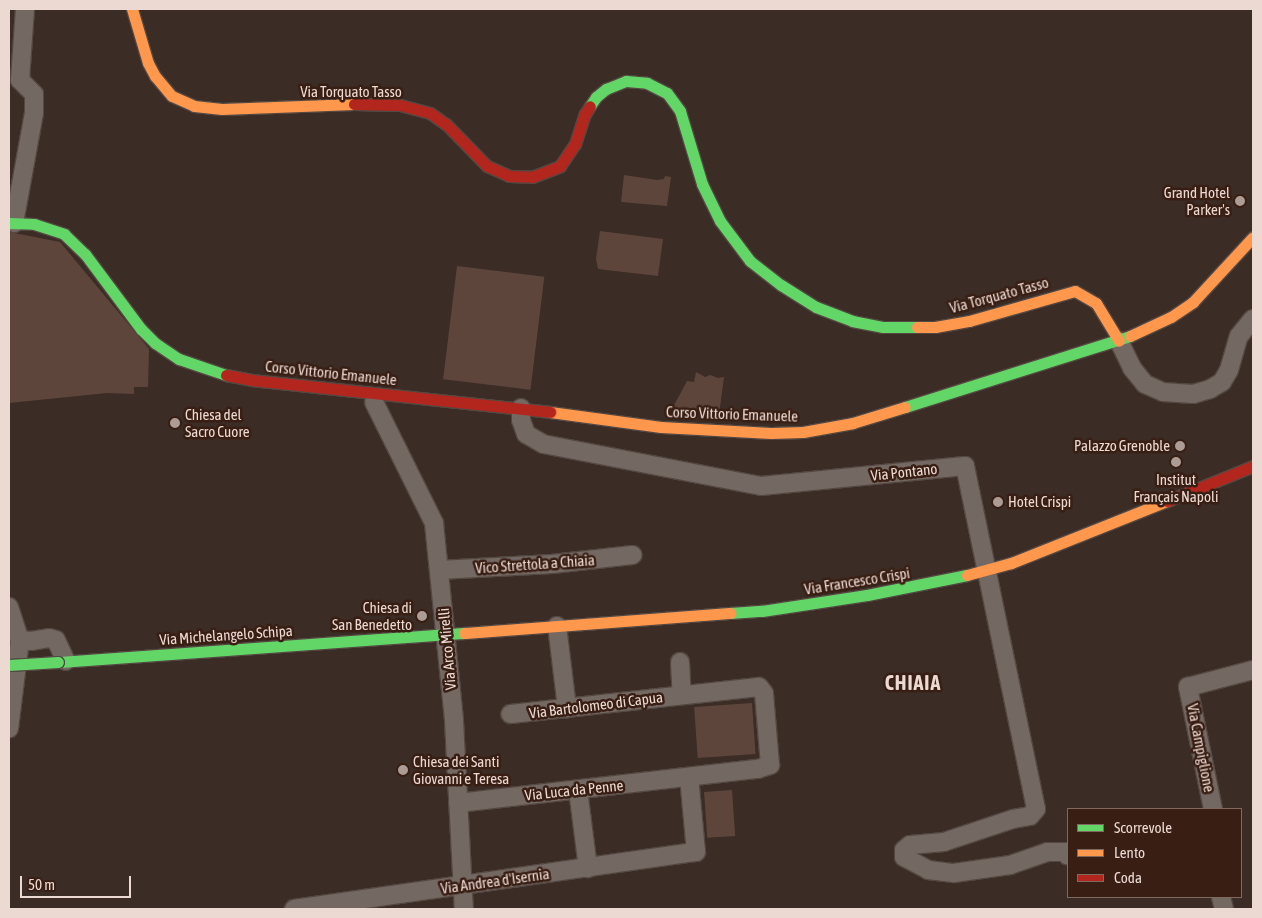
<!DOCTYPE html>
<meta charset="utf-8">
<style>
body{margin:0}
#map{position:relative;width:1262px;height:918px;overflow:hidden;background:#3b2c25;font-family:"Asap Condensed",sans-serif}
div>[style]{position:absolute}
.green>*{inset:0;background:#5e453b;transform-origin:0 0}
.roads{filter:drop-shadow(1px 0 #544842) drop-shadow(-1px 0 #544842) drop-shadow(0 1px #544842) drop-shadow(0 -1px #544842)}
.street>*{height:18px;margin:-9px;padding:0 9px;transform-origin:9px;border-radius:9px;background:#746863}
.fast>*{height:11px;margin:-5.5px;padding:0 5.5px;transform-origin:5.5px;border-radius:5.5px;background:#63d668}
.slow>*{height:11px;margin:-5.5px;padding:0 5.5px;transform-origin:5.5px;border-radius:5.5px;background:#ff974d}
.jam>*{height:11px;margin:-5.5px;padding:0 5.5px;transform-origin:5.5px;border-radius:5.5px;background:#b3261e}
.bridges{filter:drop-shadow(1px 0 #544842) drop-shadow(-1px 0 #544842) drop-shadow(0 1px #544842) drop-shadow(0 -1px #544842)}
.fast-bridge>*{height:11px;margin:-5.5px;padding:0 5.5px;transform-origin:5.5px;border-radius:5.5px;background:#63d668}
.dots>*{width:14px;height:14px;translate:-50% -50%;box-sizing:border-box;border:2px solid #381e13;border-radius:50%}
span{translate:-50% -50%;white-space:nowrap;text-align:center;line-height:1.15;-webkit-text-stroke:5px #381e13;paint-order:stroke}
.street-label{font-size:15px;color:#ebd9d2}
.poi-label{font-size:15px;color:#ebd9d2}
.right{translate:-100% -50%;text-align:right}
.left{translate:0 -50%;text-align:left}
.district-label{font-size:20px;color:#ebd9d2;font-weight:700;letter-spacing:1px}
.frame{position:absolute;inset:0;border:10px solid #ebd9d2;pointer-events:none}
.legend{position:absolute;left:1067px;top:808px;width:175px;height:90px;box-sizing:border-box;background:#381e13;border:1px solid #80695f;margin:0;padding:6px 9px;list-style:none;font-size:15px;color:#ebd9d2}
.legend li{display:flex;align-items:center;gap:10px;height:25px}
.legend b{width:25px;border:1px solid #80695f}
.scale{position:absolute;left:20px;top:876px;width:111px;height:22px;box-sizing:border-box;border:2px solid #ebd9d2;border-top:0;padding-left:6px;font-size:15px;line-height:18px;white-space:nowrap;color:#ebd9d2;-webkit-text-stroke:4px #381e13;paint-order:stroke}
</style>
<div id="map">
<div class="green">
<div style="clip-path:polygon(624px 175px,657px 180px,664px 179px,665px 176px,671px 177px,667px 206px,621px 202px)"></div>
<div style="clip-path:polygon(600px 231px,663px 239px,658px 276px,598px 269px,596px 259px)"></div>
<div style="clip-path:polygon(9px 232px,60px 242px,149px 349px,148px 387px,134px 387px,134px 394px,107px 393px,9px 403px)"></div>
<div style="left:457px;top:266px;width:88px;height:114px;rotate:7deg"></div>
<div style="clip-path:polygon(696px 372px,705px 377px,710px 375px,718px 378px,724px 377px,719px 415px,672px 409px,687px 381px,694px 382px)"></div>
<div style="left:752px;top:703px;width:51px;height:58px;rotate:86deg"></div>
<div style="left:732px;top:790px;width:46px;height:28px;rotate:86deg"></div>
</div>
<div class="roads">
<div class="street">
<div style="left:14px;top:223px;width:112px;rotate:-79.7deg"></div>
<div style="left:34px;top:113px;width:19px;rotate:-90deg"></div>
<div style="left:34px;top:94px;width:20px;rotate:-135deg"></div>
<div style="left:20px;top:80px;width:71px;rotate:-86deg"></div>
<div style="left:1119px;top:341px;width:30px;rotate:64deg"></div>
<div style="left:1132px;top:368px;width:21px;rotate:51deg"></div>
<div style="left:1145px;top:384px;width:20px;rotate:24deg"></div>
<div style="left:1163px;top:392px;width:30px;rotate:4deg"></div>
<div style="left:1193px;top:394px;width:18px;rotate:-16deg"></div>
<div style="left:1210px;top:389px;width:14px;rotate:-30deg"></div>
<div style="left:1222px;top:382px;width:14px;rotate:-60deg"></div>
<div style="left:1229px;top:370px;width:35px;rotate:-74deg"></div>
<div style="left:1239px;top:336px;width:22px;rotate:-51deg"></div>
<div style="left:374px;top:402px;width:135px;rotate:63.6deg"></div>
<div style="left:434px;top:523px;width:199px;rotate:84.2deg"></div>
<div style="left:454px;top:721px;width:188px;rotate:87deg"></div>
<div style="left:521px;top:408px;width:12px;rotate:90deg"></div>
<div style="left:521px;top:420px;width:15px;rotate:70deg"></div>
<div style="left:526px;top:434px;width:20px;rotate:30deg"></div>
<div style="left:543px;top:444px;width:222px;rotate:10.9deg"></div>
<div style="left:761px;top:486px;width:205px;rotate:-5.6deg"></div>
<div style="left:965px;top:466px;width:350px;rotate:78.3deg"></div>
<div style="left:1036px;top:809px;width:9px;rotate:131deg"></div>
<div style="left:1030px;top:816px;width:17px;rotate:170deg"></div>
<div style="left:1013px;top:819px;width:73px;rotate:161.6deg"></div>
<div style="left:944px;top:842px;width:34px;rotate:175deg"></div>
<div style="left:910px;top:845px;width:8px;rotate:140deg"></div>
<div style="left:904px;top:850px;width:7px;rotate:90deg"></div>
<div style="left:904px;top:857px;width:27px;rotate:28deg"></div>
<div style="left:928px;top:870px;width:26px;rotate:7deg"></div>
<div style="left:954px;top:873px;width:57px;rotate:-8.1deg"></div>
<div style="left:1010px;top:865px;width:39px;rotate:-19deg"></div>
<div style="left:1047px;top:852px;width:19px"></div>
<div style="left:1066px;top:852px;width:4px;rotate:63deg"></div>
<div style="left:439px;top:570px;width:113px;rotate:-3deg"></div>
<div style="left:552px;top:564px;width:81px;rotate:-6.4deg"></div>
<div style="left:9px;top:607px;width:35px;rotate:72deg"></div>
<div style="left:20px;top:640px;width:89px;rotate:97.1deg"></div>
<div style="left:557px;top:626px;width:83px;rotate:83deg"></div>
<div style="left:20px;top:640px;width:11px;rotate:5deg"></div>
<div style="left:31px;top:641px;width:18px;rotate:-9deg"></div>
<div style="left:49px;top:638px;width:7px;rotate:16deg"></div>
<div style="left:56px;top:640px;width:23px;rotate:65deg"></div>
<div style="left:680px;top:662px;width:33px;rotate:87deg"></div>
<div style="left:578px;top:790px;width:79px;rotate:82.7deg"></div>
<div style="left:458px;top:803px;width:302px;rotate:-6.5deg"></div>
<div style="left:758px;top:769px;width:13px;rotate:-18deg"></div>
<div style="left:770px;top:765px;width:72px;rotate:-94.8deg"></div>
<div style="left:764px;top:693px;width:8px;rotate:-130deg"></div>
<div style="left:759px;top:687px;width:250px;rotate:173.8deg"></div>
<div style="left:1213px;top:809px;width:125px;rotate:-101.6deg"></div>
<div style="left:1188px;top:687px;width:67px;rotate:-14.7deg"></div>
<div style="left:1221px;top:897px;width:12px;rotate:76deg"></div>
<div style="left:294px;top:909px;width:406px;rotate:-8.1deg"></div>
<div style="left:696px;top:852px;width:75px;rotate:-95.3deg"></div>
</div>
<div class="fast">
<div style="left:590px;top:106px;width:11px;rotate:-56deg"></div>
<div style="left:596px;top:97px;width:13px;rotate:-39deg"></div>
<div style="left:606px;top:89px;width:22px;rotate:-22deg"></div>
<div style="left:626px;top:81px;width:21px;rotate:5deg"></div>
<div style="left:647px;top:83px;width:22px;rotate:27deg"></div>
<div style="left:667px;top:93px;width:22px;rotate:54deg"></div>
<div style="left:680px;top:111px;width:76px;rotate:73.2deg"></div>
<div style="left:702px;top:184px;width:41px;rotate:64.1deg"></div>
<div style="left:720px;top:221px;width:50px;rotate:53.1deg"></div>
<div style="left:750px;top:261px;width:39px;rotate:38deg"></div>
<div style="left:781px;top:285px;width:41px;rotate:32.2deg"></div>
<div style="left:816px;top:307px;width:39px;rotate:21deg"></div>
<div style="left:852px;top:321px;width:32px;rotate:11deg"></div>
<div style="left:883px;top:327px;width:34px"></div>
<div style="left:9px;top:223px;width:25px;rotate:2deg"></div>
<div style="left:34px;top:224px;width:32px;rotate:18deg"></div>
<div style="left:64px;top:234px;width:29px;rotate:44deg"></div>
<div style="left:85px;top:254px;width:94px;rotate:53.3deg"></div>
<div style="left:141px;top:329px;width:20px;rotate:45deg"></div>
<div style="left:155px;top:343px;width:29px;rotate:34deg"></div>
<div style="left:179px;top:359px;width:50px;rotate:18.8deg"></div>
<div style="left:905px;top:407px;width:236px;rotate:-17.5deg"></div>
<div style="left:730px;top:613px;width:32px;rotate:-4deg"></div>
<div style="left:762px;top:611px;width:106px;rotate:-8.7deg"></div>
<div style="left:867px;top:595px;width:102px;rotate:-11.3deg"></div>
<div style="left:58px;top:662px;width:407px;rotate:-4.1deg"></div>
</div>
<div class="slow">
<div style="left:132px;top:9px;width:56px;rotate:73.5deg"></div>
<div style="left:148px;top:63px;width:15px;rotate:62deg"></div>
<div style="left:155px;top:76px;width:26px;rotate:50deg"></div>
<div style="left:172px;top:96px;width:24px;rotate:24deg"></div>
<div style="left:194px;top:106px;width:28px;rotate:6deg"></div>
<div style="left:222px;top:109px;width:132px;rotate:-2.2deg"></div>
<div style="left:917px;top:327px;width:18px"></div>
<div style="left:935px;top:327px;width:35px;rotate:-10deg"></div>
<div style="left:969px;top:321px;width:110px;rotate:-15.8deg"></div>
<div style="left:1075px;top:291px;width:24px;rotate:30deg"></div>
<div style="left:1096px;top:303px;width:44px;rotate:58.8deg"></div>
<div style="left:1130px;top:336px;width:45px;rotate:-24.9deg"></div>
<div style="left:1171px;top:317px;width:27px;rotate:-34deg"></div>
<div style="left:1193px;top:302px;width:88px;rotate:-47.3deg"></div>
<div style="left:550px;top:412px;width:112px;rotate:7.7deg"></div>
<div style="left:661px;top:427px;width:110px;rotate:3.1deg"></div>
<div style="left:771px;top:433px;width:32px;rotate:-2deg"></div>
<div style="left:803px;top:432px;width:51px;rotate:-10.2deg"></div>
<div style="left:853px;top:423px;width:54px;rotate:-17.1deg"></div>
<div style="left:967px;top:575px;width:46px;rotate:-15.3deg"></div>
<div style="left:1011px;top:563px;width:168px;rotate:-21.7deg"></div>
<div style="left:464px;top:633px;width:267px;rotate:-4.3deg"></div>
</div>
<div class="jam">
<div style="left:354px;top:104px;width:46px;rotate:1.2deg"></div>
<div style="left:400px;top:105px;width:31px;rotate:15deg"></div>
<div style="left:430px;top:113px;width:19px;rotate:35deg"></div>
<div style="left:446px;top:124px;width:59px;rotate:45.7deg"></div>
<div style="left:487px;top:166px;width:24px;rotate:24deg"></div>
<div style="left:509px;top:176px;width:23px;rotate:2deg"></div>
<div style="left:532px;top:177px;width:30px;rotate:-21deg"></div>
<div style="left:560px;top:166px;width:27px;rotate:-56deg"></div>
<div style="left:575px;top:144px;width:32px;rotate:-72deg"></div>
<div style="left:585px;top:114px;width:9px;rotate:-58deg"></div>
<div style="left:226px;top:375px;width:26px;rotate:11deg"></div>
<div style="left:252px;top:380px;width:300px;rotate:6.1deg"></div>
<div style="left:1167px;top:501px;width:93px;rotate:-22.1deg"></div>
</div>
</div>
<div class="bridges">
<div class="fast-bridge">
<div style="left:9px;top:665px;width:49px;rotate:-3.5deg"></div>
</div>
</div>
<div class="dots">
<div style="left:1240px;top:201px;background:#ad9c95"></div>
<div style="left:175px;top:423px;background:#ad9c95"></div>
<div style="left:1180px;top:446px;background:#ad9c95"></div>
<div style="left:1176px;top:462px;background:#ad9c95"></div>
<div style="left:998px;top:502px;background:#ad9c95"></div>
<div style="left:422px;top:616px;background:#ad9c95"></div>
<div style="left:403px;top:770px;background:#ad9c95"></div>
</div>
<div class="street-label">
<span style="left:351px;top:92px">Via Torquato Tasso</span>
<span style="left:999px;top:295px;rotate:-15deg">Via Torquato Tasso</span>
<span style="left:331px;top:373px;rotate:6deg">Corso Vittorio Emanuele</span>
<span style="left:732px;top:414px;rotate:2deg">Corso Vittorio Emanuele</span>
<span style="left:904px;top:472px;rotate:-6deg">Via Pontano</span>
<span style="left:535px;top:564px;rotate:-4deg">Vico Strettola a Chiaia</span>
<span style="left:857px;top:581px;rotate:-9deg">Via Francesco Crispi</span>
<span style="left:226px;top:635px;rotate:-4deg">Via Michelangelo Schipa</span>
<span style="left:447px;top:649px;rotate:-95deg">Via Arco Mirelli</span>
<span style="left:596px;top:705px;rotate:-7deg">Via Bartolomeo di Capua</span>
<span style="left:1201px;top:748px;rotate:79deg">Via Campiglione</span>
<span style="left:574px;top:790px;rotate:-6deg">Via Luca da Penne</span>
<span style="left:495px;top:881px;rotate:-8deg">Via Andrea d'Isernia</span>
</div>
<div class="poi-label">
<span class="right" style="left:1230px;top:201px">Grand Hotel<br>Parker's</span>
<span class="left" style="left:185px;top:423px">Chiesa del<br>Sacro Cuore</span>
<span class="right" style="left:1170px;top:446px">Palazzo Grenoble</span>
<span style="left:1176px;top:488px">Institut<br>Français Napoli</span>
<span class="left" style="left:1008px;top:502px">Hotel Crispi</span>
<span class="right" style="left:412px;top:616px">Chiesa di<br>San Benedetto</span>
<span class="left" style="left:413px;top:770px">Chiesa dei Santi<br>Giovanni e Teresa</span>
</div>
<div class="district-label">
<span style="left:913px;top:682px">CHIAIA</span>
</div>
<div class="frame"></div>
<ul class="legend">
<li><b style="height:6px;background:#63d668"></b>Scorrevole</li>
<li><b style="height:6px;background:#ff974d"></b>Lento</li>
<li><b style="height:6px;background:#b3261e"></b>Coda</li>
</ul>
<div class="scale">50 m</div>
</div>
